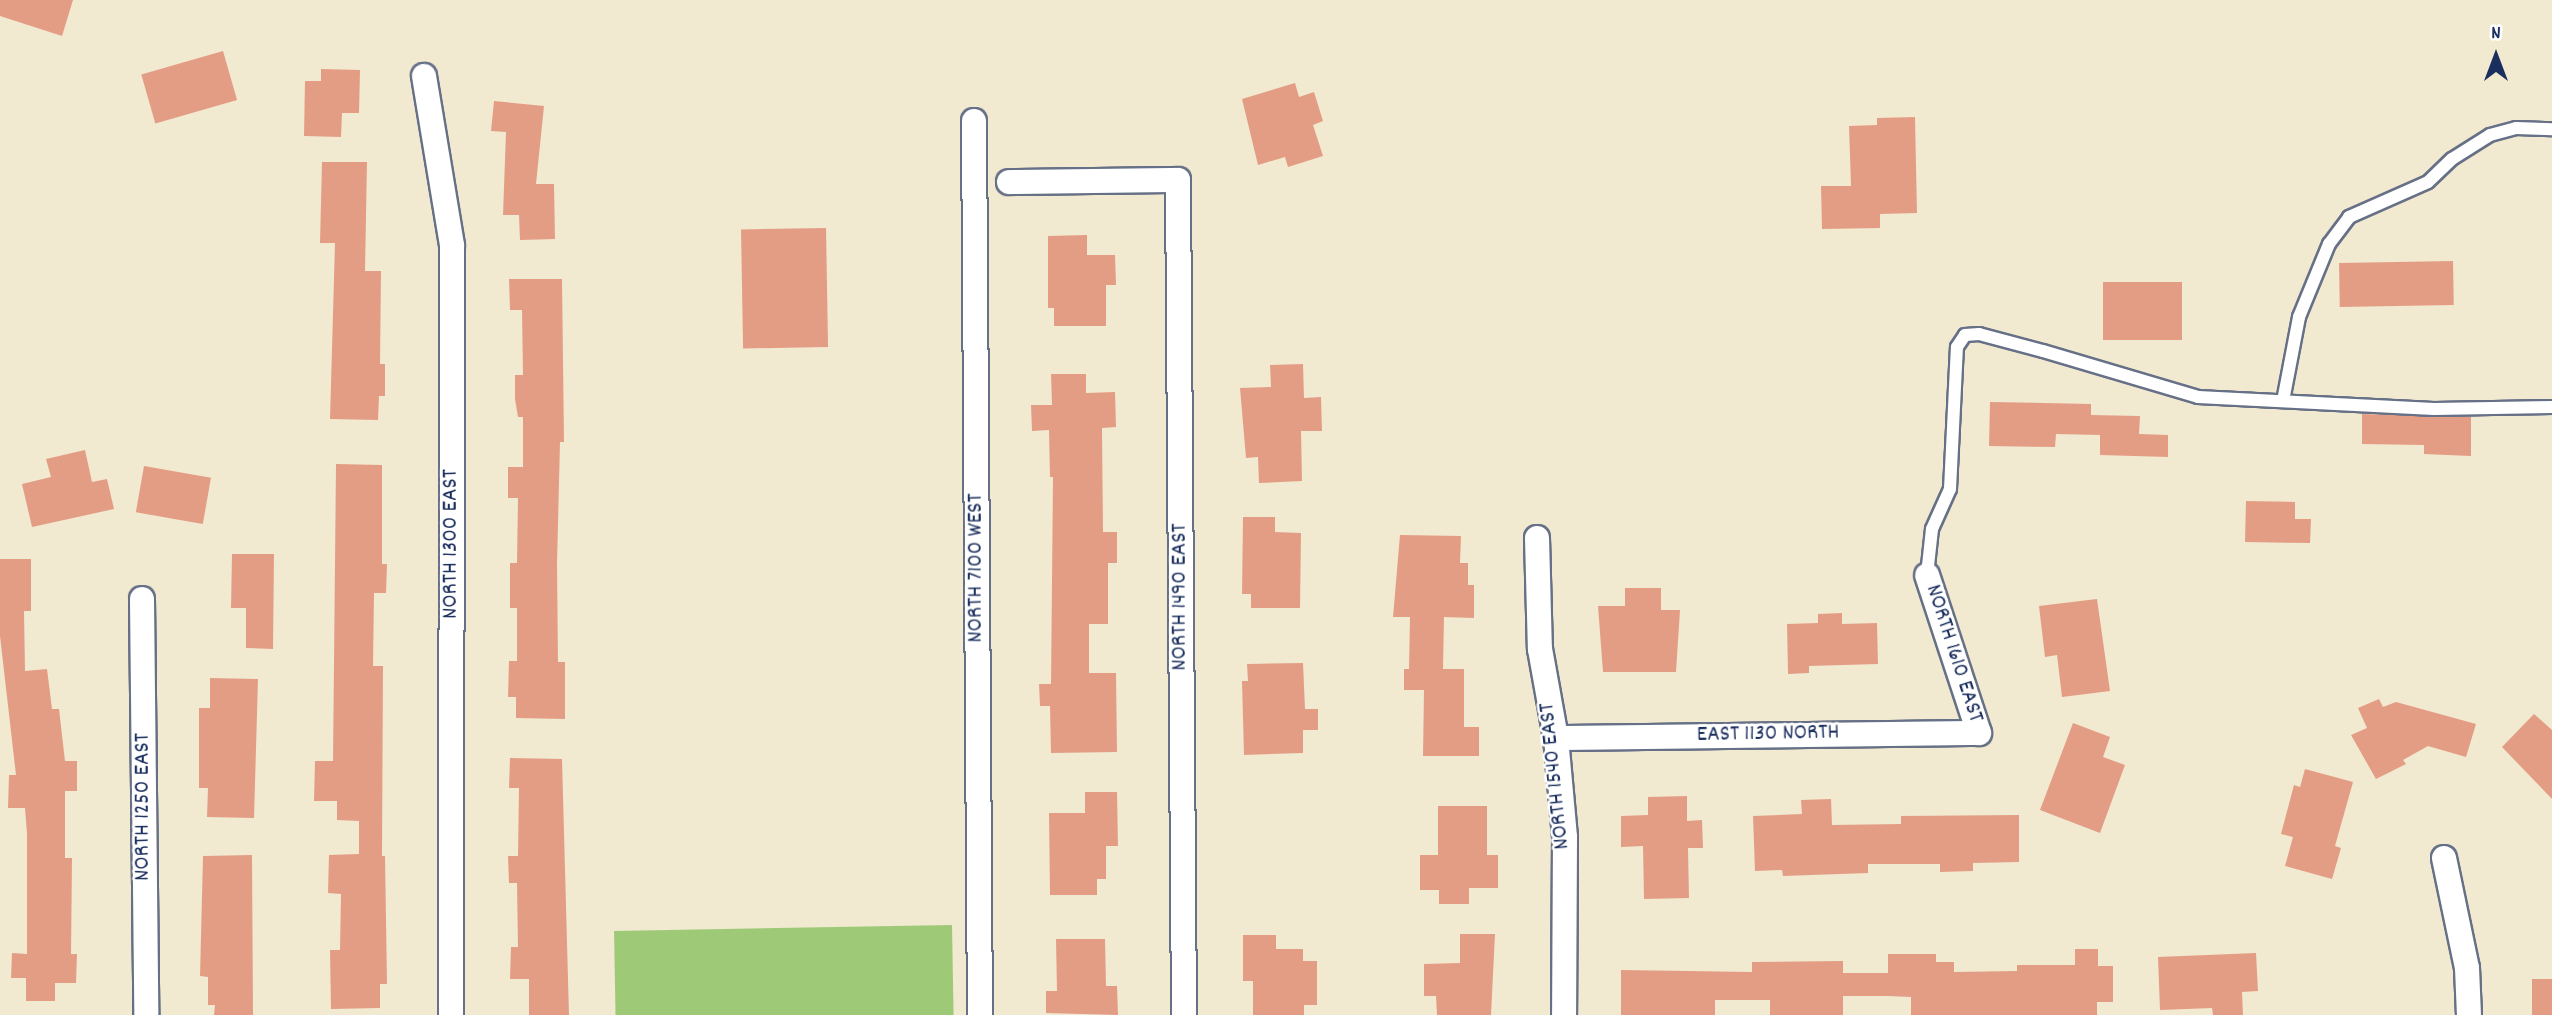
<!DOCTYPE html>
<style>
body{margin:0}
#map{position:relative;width:2552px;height:1015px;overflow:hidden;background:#f1e9d0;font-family:Dekko,sans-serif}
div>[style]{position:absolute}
.green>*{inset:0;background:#9eca78;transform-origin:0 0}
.building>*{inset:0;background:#e49d85;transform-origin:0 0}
.roads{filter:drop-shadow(2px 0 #667086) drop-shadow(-2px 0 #667086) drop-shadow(0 2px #667086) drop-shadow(0 -2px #667086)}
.service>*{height:12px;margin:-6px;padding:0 6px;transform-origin:6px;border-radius:6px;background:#fff}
.minor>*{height:24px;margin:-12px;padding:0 12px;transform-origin:12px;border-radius:12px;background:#fff}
span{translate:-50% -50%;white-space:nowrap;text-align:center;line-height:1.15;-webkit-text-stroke:5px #fff;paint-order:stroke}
.street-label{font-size:23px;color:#1b2f5e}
.north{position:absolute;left:2461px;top:21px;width:70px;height:70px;-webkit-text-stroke:5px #fff;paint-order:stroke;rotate:0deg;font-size:19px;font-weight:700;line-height:28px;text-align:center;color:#1b2f5e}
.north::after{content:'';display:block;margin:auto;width:24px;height:32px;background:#1b2f5e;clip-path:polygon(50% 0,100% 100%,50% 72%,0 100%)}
</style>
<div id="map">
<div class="green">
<div style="left:952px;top:925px;width:90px;height:338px;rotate:89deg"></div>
</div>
<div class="building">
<div style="clip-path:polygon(0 0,73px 0,62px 36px,0 16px)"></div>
<div style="left:223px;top:51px;width:51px;height:85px;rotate:74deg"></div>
<div style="clip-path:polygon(321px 69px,360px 70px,359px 113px,342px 113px,341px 137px,304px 136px,305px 81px,321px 81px)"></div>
<div style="clip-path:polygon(1295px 83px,1299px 97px,1314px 92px,1323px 121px,1313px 125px,1323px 156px,1288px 167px,1285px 157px,1258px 165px,1242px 99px)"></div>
<div style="clip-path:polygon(494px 101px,544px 106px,536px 184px,554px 184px,555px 239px,520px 240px,519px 215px,503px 215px,506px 132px,491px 131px)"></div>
<div style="clip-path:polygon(1915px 117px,1917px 213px,1880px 214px,1880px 228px,1822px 229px,1821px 186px,1851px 186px,1849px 126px,1877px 125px,1877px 118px)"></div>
<div style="clip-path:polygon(322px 162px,367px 162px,365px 271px,381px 271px,380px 364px,385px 364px,385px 396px,379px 396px,378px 420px,330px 419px,335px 243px,320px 243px)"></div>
<div style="left:826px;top:228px;width:119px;height:85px;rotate:89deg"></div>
<div style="clip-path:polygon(1087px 235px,1087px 255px,1115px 255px,1116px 285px,1106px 285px,1106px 326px,1054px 326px,1054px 308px,1048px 308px,1048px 236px)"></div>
<div style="left:2453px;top:261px;width:44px;height:114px;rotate:89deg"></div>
<div style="clip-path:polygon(509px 279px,562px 279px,564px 442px,560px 442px,557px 564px,558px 662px,565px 662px,565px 719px,516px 718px,516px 697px,508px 697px,509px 661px,517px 661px,517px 608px,510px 608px,510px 563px,517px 563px,518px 498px,508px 498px,508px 467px,523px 467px,523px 417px,518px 417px,515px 399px,515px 375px,523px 375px,522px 310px,510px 310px)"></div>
<div style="left:2182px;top:282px;width:58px;height:79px;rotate:90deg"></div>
<div style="clip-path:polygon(1303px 364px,1304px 398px,1321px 397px,1322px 431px,1301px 431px,1302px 481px,1259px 483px,1258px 457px,1246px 458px,1240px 388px,1271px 387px,1270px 365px)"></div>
<div style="clip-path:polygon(1051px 374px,1086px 374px,1086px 393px,1115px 392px,1116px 427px,1102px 428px,1103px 532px,1117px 532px,1117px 563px,1108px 563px,1108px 624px,1089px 624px,1089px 673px,1116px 673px,1117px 752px,1051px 753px,1050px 706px,1040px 706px,1039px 684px,1051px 684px,1053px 477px,1050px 477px,1049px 430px,1032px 431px,1031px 405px,1052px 405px)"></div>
<div style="clip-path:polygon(1990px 402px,2091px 404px,2091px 415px,2140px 416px,2139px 434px,2168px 435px,2168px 457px,2100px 455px,2100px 435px,2056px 434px,2055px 447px,1989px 446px)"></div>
<div style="clip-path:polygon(2362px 414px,2471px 417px,2471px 456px,2424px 454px,2424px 445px,2362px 444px)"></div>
<div style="clip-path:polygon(85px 450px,92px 482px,107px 479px,114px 509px,32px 527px,22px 484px,51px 477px,46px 459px)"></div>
<div style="clip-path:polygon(336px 464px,382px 465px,382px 564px,387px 564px,386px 593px,374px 593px,373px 666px,383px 666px,382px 856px,385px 856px,387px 984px,380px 984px,380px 1008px,331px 1009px,330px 950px,340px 950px,341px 894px,328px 893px,329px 855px,359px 854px,359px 821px,337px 820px,337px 801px,314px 801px,315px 761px,333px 761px)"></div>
<div style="left:144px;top:466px;width:68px;height:47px;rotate:10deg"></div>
<div style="clip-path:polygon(2246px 501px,2295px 502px,2295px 519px,2311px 519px,2310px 543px,2245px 542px)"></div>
<div style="clip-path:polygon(1243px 517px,1275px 517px,1275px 532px,1301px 533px,1300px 608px,1251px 608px,1251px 594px,1242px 594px)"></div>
<div style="clip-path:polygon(1400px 535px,1461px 536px,1460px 563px,1468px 563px,1468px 585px,1474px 585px,1474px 618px,1444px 617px,1443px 669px,1464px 669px,1464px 727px,1479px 727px,1479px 756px,1423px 756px,1424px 690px,1404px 690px,1404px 669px,1409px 669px,1410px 617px,1393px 617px)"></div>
<div style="clip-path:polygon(232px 554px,274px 554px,273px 649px,246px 648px,246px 608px,231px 608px)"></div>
<div style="clip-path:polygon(0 559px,31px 559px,31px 611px,24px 611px,25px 671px,47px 669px,52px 709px,59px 709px,65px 761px,77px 761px,77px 791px,65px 791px,65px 858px,72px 858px,71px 954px,77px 954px,76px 983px,55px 983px,55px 1001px,26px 1001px,26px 978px,11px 978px,12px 953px,27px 954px,27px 834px,25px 808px,8px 808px,9px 775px,16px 775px,0 636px)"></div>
<div style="clip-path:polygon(1625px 588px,1661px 588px,1661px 610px,1680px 610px,1676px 672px,1603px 672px,1598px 606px,1625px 606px)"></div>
<div style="clip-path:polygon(2097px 599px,2110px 691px,2062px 697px,2057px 655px,2045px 657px,2039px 606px)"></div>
<div style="clip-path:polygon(1842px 613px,1842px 624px,1877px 623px,1878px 664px,1809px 666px,1809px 673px,1788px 674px,1787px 624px,1818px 623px,1818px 614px)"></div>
<div style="clip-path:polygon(1303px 663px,1305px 709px,1318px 709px,1318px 730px,1303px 730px,1303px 753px,1244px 755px,1242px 681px,1248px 681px,1247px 664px)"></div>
<div style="clip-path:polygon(210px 678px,258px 679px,254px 818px,207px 817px,208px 788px,199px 788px,199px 708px,210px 708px)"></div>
<div style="clip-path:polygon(2379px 699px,2383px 707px,2396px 702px,2476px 724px,2466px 757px,2428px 746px,2403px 760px,2406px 764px,2376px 779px,2351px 735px,2367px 728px,2358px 708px)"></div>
<div style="clip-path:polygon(2534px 714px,2552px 730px,2552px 799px,2502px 747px)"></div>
<div style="clip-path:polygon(2073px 723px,2110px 737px,2103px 757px,2125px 765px,2100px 833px,2040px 810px)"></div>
<div style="clip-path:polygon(510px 758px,562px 759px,569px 1015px,529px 1015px,529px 979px,510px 979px,511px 947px,518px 947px,517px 883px,509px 883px,508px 856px,518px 856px,519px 788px,509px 788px)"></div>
<div style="clip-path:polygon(2305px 769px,2353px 782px,2335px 846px,2341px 848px,2332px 879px,2285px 866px,2293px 837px,2281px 834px,2294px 785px,2300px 787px)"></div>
<div style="clip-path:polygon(1085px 792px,1117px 792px,1118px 846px,1106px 846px,1106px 879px,1097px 879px,1097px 895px,1050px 895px,1049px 813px,1085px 813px)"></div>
<div style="clip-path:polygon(1687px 796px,1687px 821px,1702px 820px,1703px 848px,1688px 848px,1689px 898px,1644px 899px,1643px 846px,1621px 847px,1621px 816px,1648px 815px,1648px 797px)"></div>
<div style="clip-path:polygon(1831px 799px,1832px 825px,1901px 824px,1901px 816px,2019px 815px,2019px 862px,1973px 863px,1973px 871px,1940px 872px,1940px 864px,1868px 864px,1868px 873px,1783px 876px,1782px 870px,1755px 871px,1753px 816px,1802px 814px,1801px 800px)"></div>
<div style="clip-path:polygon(1438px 806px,1487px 806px,1487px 855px,1498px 855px,1498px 888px,1469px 888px,1469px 904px,1439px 904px,1439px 890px,1420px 890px,1420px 855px,1438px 855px)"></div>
<div style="clip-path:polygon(252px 855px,253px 1015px,214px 1015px,215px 1005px,208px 1005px,208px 977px,200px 976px,203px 856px)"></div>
<div style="clip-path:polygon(1460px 934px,1495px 934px,1491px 1015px,1437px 1015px,1436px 996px,1424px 996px,1424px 964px,1460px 963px)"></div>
<div style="clip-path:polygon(1243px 935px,1276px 935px,1276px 949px,1303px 949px,1303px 961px,1317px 961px,1317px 1005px,1304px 1005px,1304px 1015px,1253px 1015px,1253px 981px,1243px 981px)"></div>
<div style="clip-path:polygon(1056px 939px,1105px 939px,1106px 986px,1117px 986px,1118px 1015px,1046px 1013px,1046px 991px,1057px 991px)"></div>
<div style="clip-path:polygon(2075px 949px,2098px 949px,2098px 966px,2113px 966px,2113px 1002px,2097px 1002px,2097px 1015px,1911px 1015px,1911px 997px,1888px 996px,1843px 996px,1843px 1015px,1770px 1015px,1770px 1000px,1715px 1000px,1715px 1015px,1621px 1015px,1621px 970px,1752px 972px,1752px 962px,1843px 961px,1843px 973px,1888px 973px,1888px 954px,1936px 954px,1936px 962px,1954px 962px,1954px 972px,2017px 971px,2017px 965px,2075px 965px)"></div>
<div style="clip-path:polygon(2256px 953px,2258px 991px,2242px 992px,2243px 1015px,2213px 1015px,2212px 1008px,2160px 1010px,2158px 957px)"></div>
<div style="left:2552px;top:979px;width:36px;height:20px;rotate:90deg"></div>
</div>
<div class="roads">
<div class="service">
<div style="left:2283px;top:401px;width:86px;rotate:-79.2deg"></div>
<div style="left:2299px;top:317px;width:79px;rotate:-67.7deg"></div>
<div style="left:2329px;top:244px;width:34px;rotate:-53deg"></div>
<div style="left:2349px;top:217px;width:86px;rotate:-23.9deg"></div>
<div style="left:2428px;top:182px;width:33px;rotate:-44deg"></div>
<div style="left:2452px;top:159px;width:45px;rotate:-32.3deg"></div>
<div style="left:2490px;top:135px;width:27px;rotate:-15deg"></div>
<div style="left:2516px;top:128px;width:36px;rotate:2deg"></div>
<div style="left:1927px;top:575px;width:46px;rotate:-83.8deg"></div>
<div style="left:1932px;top:529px;width:44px;rotate:-65.8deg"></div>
<div style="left:1950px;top:489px;width:142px;rotate:-87.2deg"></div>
<div style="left:1957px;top:347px;width:14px;rotate:-56deg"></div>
<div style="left:1965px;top:335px;width:14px;rotate:-4deg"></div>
<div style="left:1979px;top:334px;width:66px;rotate:14.9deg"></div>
<div style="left:2043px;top:351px;width:162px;rotate:16.5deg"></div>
<div style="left:2198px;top:397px;width:236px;rotate:2.9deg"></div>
<div style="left:2434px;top:409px;width:118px;rotate:-1deg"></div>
</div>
<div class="minor">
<div style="left:424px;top:76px;width:171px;rotate:80.6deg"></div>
<div style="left:452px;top:245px;width:770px;rotate:90.07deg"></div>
<div style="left:974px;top:121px;width:894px;rotate:89.62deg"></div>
<div style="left:1009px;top:182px;width:169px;rotate:-0.7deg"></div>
<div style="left:1178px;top:180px;width:835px;rotate:89.59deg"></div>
<div style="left:1537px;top:538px;width:111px;rotate:88.5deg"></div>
<div style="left:1540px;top:649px;width:90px;rotate:79.8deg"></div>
<div style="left:1556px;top:738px;width:99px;rotate:84.8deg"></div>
<div style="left:1565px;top:837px;width:178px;rotate:90.3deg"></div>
<div style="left:142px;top:599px;width:416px;rotate:89.4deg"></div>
<div style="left:1556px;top:738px;width:423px;rotate:-0.7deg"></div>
<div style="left:1979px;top:733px;width:166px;rotate:-108.2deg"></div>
<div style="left:2444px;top:858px;width:112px;rotate:78.2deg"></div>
<div style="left:2467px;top:968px;width:47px;rotate:87.6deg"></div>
</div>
</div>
<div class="street-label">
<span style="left:452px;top:544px;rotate:-90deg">NORTH 1300 EAST</span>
<span style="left:977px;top:568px;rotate:-90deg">NORTH 7100 WEST</span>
<span style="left:1181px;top:597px;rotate:-90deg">NORTH 1490 EAST</span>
<span style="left:1953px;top:654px;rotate:72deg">NORTH 1610 EAST</span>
<span style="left:1768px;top:735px;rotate:-1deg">EAST 1130 NORTH</span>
<span style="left:1556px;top:776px;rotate:-96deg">NORTH 1540 EAST</span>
<span style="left:144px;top:807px;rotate:-90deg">NORTH 1250 EAST</span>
</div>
<div class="north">N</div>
</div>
